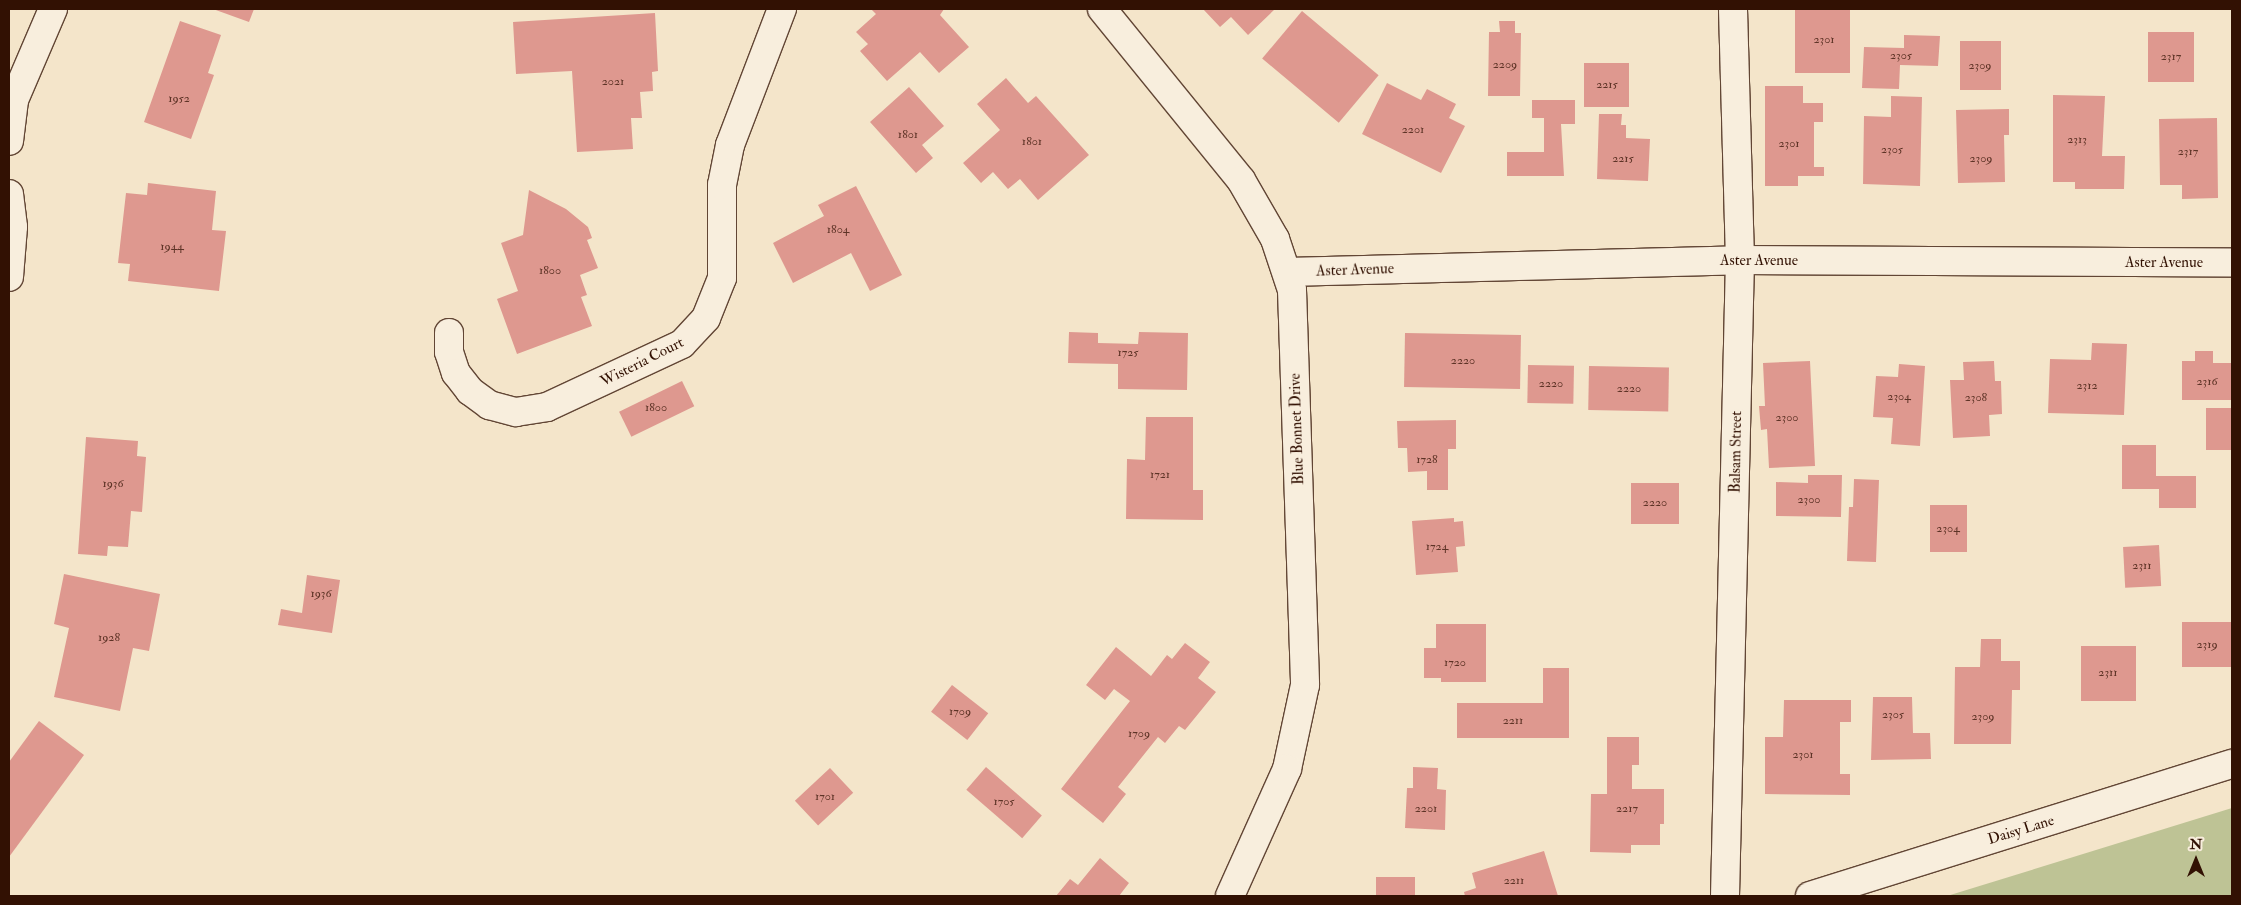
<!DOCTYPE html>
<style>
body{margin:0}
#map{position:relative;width:2241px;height:905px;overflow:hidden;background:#f4e5ca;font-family:"IM FELL Double Pica",serif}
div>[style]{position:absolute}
.green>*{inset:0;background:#bec395}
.building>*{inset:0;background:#de988f;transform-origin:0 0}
.roads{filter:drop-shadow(1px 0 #624635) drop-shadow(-1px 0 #624635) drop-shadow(0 1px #624635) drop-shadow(0 -1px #624635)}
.minor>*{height:28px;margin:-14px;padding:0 14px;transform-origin:14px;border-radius:14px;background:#f8eedd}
span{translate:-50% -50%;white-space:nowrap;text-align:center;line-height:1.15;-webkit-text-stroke:4px #f8eedd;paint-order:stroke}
.number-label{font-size:12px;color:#5d3326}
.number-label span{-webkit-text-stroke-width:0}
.street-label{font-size:15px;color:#321103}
.frame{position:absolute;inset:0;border:10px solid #321103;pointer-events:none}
.north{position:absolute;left:2171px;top:835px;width:50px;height:50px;-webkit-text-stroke:4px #f8eedd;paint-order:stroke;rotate:0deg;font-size:14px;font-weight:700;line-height:20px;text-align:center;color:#321103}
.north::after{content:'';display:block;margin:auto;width:18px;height:22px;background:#321103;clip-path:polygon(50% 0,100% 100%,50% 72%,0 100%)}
</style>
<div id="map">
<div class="green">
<div style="clip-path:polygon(2232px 808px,2232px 896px,1947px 896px)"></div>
</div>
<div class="building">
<div style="clip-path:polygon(213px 9px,254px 9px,249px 22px)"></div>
<div style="clip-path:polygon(871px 9px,944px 9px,940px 15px,969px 47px,939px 73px,920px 52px,887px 81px,860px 51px,868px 44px,856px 32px,876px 14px)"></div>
<div style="clip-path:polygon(1203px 9px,1275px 9px,1248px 35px,1231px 17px,1220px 27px)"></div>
<div style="left:1795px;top:9px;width:55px;height:64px"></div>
<div style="left:1302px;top:11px;width:100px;height:62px;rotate:40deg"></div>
<div style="clip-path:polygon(655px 13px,658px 71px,652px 72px,653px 91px,640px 92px,642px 118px,631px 118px,633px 149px,577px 152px,572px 71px,516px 74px,513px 22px)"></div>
<div style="clip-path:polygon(180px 21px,221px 35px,208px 73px,214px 75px,191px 139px,144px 122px)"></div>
<div style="clip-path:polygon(1499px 21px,1515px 21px,1515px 33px,1521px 33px,1520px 96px,1488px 96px,1489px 32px,1500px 32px)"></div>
<div style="left:2148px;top:32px;width:46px;height:50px"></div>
<div style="clip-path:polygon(1904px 35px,1940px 36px,1938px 66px,1900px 65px,1899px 89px,1862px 88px,1864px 47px,1904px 48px)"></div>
<div style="left:1960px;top:41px;width:41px;height:49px"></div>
<div style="left:1584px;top:63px;width:45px;height:44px"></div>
<div style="clip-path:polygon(1006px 78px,1028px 103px,1036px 96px,1089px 155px,1038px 200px,1020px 179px,1008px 189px,993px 172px,981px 183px,963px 163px,1000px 130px,977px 104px)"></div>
<div style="clip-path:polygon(1387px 83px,1421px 100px,1427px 89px,1456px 104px,1449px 118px,1465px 126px,1441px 173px,1362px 134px)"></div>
<div style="clip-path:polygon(1765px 86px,1803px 86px,1803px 103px,1823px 103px,1823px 122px,1814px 122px,1814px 167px,1824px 167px,1824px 176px,1798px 176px,1798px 186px,1765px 186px)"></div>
<div style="clip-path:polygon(909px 87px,944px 126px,922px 145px,933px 158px,916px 173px,870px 122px)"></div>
<div style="clip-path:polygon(2053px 95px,2105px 96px,2102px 156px,2125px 156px,2124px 189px,2075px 189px,2075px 182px,2053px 182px)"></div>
<div style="clip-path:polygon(1891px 96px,1922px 97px,1920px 186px,1863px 184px,1864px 116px,1891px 117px)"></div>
<div style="clip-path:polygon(1532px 100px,1575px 100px,1575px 124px,1561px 124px,1564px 176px,1507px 176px,1507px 152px,1544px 152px,1544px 118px,1532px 118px)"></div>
<div style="clip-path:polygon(2009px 109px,2009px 135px,2004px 135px,2005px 182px,1958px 183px,1956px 110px)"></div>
<div style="clip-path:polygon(1599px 114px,1622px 114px,1621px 125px,1626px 125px,1626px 138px,1650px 139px,1648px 181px,1597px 179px)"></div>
<div style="clip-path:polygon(2217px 118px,2218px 198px,2182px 199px,2182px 185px,2160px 185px,2159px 119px)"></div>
<div style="clip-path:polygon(148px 183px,216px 191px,212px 230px,226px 231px,219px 291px,128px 281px,130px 264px,118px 263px,126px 193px,147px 195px)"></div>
<div style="clip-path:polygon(856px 186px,902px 275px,870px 291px,851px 253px,793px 283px,773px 243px,824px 216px,818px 205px)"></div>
<div style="clip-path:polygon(529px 190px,566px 209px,588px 227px,592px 238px,587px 240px,598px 268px,580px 275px,587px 295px,581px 297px,592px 326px,517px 354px,497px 299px,518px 291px,501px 243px,523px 235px)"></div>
<div style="clip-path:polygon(1069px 332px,1098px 333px,1098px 343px,1138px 344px,1139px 332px,1188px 333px,1187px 390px,1118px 389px,1118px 364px,1068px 363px)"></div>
<div style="left:1405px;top:333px;width:116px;height:54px;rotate:1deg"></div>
<div style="clip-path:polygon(2092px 343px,2127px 344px,2124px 415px,2048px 413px,2050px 359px,2091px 360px)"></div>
<div style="clip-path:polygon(2195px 351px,2213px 351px,2213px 363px,2232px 363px,2232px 400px,2182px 400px,2182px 361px,2195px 361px)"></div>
<div style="clip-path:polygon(1810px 361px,1815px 466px,1769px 468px,1767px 429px,1761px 430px,1759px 406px,1765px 406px,1763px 363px)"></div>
<div style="clip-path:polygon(1994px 361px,1995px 381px,2001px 381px,2002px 414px,1989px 415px,1990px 436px,1953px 438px,1950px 380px,1964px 380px,1963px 362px)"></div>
<div style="clip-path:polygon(1899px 364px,1925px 366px,1920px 446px,1891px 444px,1893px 418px,1873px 417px,1876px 376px,1898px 377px)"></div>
<div style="left:1528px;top:365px;width:46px;height:38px;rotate:1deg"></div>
<div style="left:1589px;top:366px;width:80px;height:44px;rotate:1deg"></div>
<div style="left:682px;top:381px;width:28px;height:70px;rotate:64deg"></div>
<div style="left:2206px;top:408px;width:26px;height:42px"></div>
<div style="clip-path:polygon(1146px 417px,1193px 417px,1193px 490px,1203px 490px,1203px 520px,1126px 519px,1127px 459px,1145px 460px)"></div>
<div style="clip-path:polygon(1456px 420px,1456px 449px,1448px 449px,1448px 490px,1427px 490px,1427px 471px,1408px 472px,1407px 448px,1398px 448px,1397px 421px)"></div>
<div style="clip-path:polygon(86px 437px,138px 441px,137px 456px,146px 457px,142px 512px,131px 511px,128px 547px,108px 546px,107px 556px,78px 554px)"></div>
<div style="clip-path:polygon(2122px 445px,2156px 445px,2156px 476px,2196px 476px,2196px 508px,2159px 508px,2159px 489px,2122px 489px)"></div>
<div style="clip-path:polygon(1808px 475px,1842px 475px,1841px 517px,1776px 516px,1776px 482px,1808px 483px)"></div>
<div style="clip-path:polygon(1854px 479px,1879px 480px,1876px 562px,1847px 561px,1849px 507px,1853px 507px)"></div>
<div style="left:1631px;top:483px;width:48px;height:41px"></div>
<div style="left:1930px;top:505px;width:37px;height:47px"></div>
<div style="clip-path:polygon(1454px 518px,1454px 522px,1463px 521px,1465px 546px,1456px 547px,1458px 572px,1416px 575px,1412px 521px)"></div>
<div style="left:2159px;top:545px;width:41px;height:36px;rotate:87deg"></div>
<div style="clip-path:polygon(64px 574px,160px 594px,149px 651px,133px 648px,120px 711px,54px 697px,69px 628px,54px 624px)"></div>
<div style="clip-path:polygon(307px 575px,340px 580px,332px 633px,278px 625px,281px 609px,302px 613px)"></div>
<div style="left:2182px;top:622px;width:50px;height:45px"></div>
<div style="clip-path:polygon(1436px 624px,1486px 624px,1486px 682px,1441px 682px,1441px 678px,1424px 678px,1424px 648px,1436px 648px)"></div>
<div style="clip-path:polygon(1981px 639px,2001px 639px,2001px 661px,2020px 661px,2020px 690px,2012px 690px,2011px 744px,1954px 744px,1955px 667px,1980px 667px)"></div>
<div style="clip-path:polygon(1185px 643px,1210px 662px,1198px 678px,1216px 692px,1185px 730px,1179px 726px,1165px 743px,1158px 737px,1118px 787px,1126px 794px,1103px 823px,1061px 789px,1130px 701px,1114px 689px,1105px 700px,1086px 685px,1116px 647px,1151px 676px,1167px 655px,1172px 659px)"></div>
<div style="left:2081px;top:646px;width:55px;height:55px"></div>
<div style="clip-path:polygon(1543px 668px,1569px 668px,1569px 738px,1457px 738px,1457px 703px,1543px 703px)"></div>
<div style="left:952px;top:685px;width:46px;height:34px;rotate:38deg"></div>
<div style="clip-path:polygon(1873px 697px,1912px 697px,1913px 733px,1930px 733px,1931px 759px,1871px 760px)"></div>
<div style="clip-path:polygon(1784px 700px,1851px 700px,1851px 722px,1840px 722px,1840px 774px,1850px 774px,1850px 795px,1765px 794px,1765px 737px,1783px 737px)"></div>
<div style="clip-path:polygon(39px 721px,84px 755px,9px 857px,9px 762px)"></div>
<div style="clip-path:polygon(1607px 737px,1639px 737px,1639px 765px,1632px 765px,1632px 789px,1664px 789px,1664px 824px,1660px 824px,1660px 845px,1631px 845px,1631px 853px,1590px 852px,1591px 794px,1607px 794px)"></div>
<div style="left:986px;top:767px;width:74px;height:30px;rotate:41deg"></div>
<div style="clip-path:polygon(1413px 767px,1438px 768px,1437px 789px,1446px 790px,1445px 830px,1405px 828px,1407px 788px,1413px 788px)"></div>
<div style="left:830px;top:768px;width:34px;height:48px;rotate:47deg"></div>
<div style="clip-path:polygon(1544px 851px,1558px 896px,1465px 896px,1464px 892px,1476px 888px,1472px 873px)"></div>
<div style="clip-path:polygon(1100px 858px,1129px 883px,1119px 896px,1056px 896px,1070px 879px,1078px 885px)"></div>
<div style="left:1376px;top:877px;width:39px;height:19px"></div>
</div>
<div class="roads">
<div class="minor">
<div style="left:1102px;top:9px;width:220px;rotate:50.9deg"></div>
<div style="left:1241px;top:180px;width:68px;rotate:60deg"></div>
<div style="left:1275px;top:239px;width:54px;rotate:71.6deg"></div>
<div style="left:1292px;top:290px;width:395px;rotate:88.1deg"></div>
<div style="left:1305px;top:685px;width:86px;rotate:102.1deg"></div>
<div style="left:1287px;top:769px;width:139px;rotate:114.2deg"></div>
<div style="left:9px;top:141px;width:41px;rotate:-83deg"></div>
<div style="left:14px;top:100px;width:99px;rotate:-66.8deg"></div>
<div style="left:9px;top:194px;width:33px;rotate:83deg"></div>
<div style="left:13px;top:227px;width:50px;rotate:94.6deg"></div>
<div style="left:1287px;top:272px;width:453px;rotate:-1.5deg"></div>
<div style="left:1740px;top:260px;width:492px;rotate:0.3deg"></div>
<div style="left:449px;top:333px;width:19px;rotate:90deg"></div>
<div style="left:449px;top:352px;width:22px;rotate:72deg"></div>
<div style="left:456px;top:373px;width:23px;rotate:52deg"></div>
<div style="left:470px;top:391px;width:24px;rotate:36deg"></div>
<div style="left:489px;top:405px;width:28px;rotate:15deg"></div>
<div style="left:516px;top:412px;width:31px;rotate:-9deg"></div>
<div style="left:547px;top:407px;width:149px;rotate:-25deg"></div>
<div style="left:682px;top:344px;width:35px;rotate:-47deg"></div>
<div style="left:706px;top:318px;width:43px;rotate:-68.2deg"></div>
<div style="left:722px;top:278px;width:93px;rotate:-90deg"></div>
<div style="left:722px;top:185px;width:41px;rotate:-78.7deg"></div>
<div style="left:730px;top:145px;width:146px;rotate:-69.1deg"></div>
<div style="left:1725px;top:896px;width:636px;rotate:-88.65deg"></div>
<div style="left:1740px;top:260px;width:251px;rotate:-91.6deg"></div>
<div style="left:1810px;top:896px;width:442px;rotate:-17.4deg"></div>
</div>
</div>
<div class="number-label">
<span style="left:1824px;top:40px">2301</span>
<span style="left:1901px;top:56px">2305</span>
<span style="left:2171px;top:57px">2317</span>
<span style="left:1505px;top:65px">2209</span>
<span style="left:1980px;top:66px">2309</span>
<span style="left:613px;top:82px">2021</span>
<span style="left:1607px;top:85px">2215</span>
<span style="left:179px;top:99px">1952</span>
<span style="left:1413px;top:130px">2201</span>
<span style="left:908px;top:135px">1801</span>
<span style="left:2077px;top:140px">2313</span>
<span style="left:1032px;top:142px">1801</span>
<span style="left:1789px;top:144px">2301</span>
<span style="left:1892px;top:150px">2305</span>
<span style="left:2188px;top:152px">2317</span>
<span style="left:1623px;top:159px">2215</span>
<span style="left:1981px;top:159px">2309</span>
<span style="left:838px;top:230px">1804</span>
<span style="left:172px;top:247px">1944</span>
<span style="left:550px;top:271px">1800</span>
<span style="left:1128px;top:353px">1725</span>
<span style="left:1463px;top:361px">2220</span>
<span style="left:2207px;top:382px">2316</span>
<span style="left:1551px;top:384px">2220</span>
<span style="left:2087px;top:386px">2312</span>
<span style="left:1629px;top:389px">2220</span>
<span style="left:1899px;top:397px">2304</span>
<span style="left:1976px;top:398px">2308</span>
<span style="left:656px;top:408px">1800</span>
<span style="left:1787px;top:418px">2300</span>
<span style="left:1427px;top:460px">1728</span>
<span style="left:1160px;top:475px">1721</span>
<span style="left:113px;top:484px">1936</span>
<span style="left:1809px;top:500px">2300</span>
<span style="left:1655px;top:503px">2220</span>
<span style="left:1948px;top:529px">2304</span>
<span style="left:1437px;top:547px">1724</span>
<span style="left:2142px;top:566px">2311</span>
<span style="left:321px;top:594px">1936</span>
<span style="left:109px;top:638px">1928</span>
<span style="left:2207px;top:645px">2319</span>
<span style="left:1455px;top:663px">1720</span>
<span style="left:2108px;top:673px">2311</span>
<span style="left:960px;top:712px">1709</span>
<span style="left:1893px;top:715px">2305</span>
<span style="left:1983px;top:717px">2309</span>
<span style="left:1513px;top:721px">2211</span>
<span style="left:1139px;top:734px">1709</span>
<span style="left:1803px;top:755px">2301</span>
<span style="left:825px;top:797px">1701</span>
<span style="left:1004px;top:802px">1705</span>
<span style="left:1426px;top:809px">2201</span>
<span style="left:1627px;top:809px">2217</span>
<span style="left:1514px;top:881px">2211</span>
</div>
<div class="street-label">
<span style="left:1759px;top:261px">Aster Avenue</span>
<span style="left:2164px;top:263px">Aster Avenue</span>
<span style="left:1355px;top:270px;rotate:-2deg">Aster Avenue</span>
<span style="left:642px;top:362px;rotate:-27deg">Wisteria Court</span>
<span style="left:1297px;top:429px;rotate:-92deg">Blue Bonnet Drive</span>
<span style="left:1736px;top:452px;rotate:-89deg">Balsam Street</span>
<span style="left:2021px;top:830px;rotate:-17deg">Daisy Lane</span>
</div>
<div class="frame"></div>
<div class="north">N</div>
</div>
